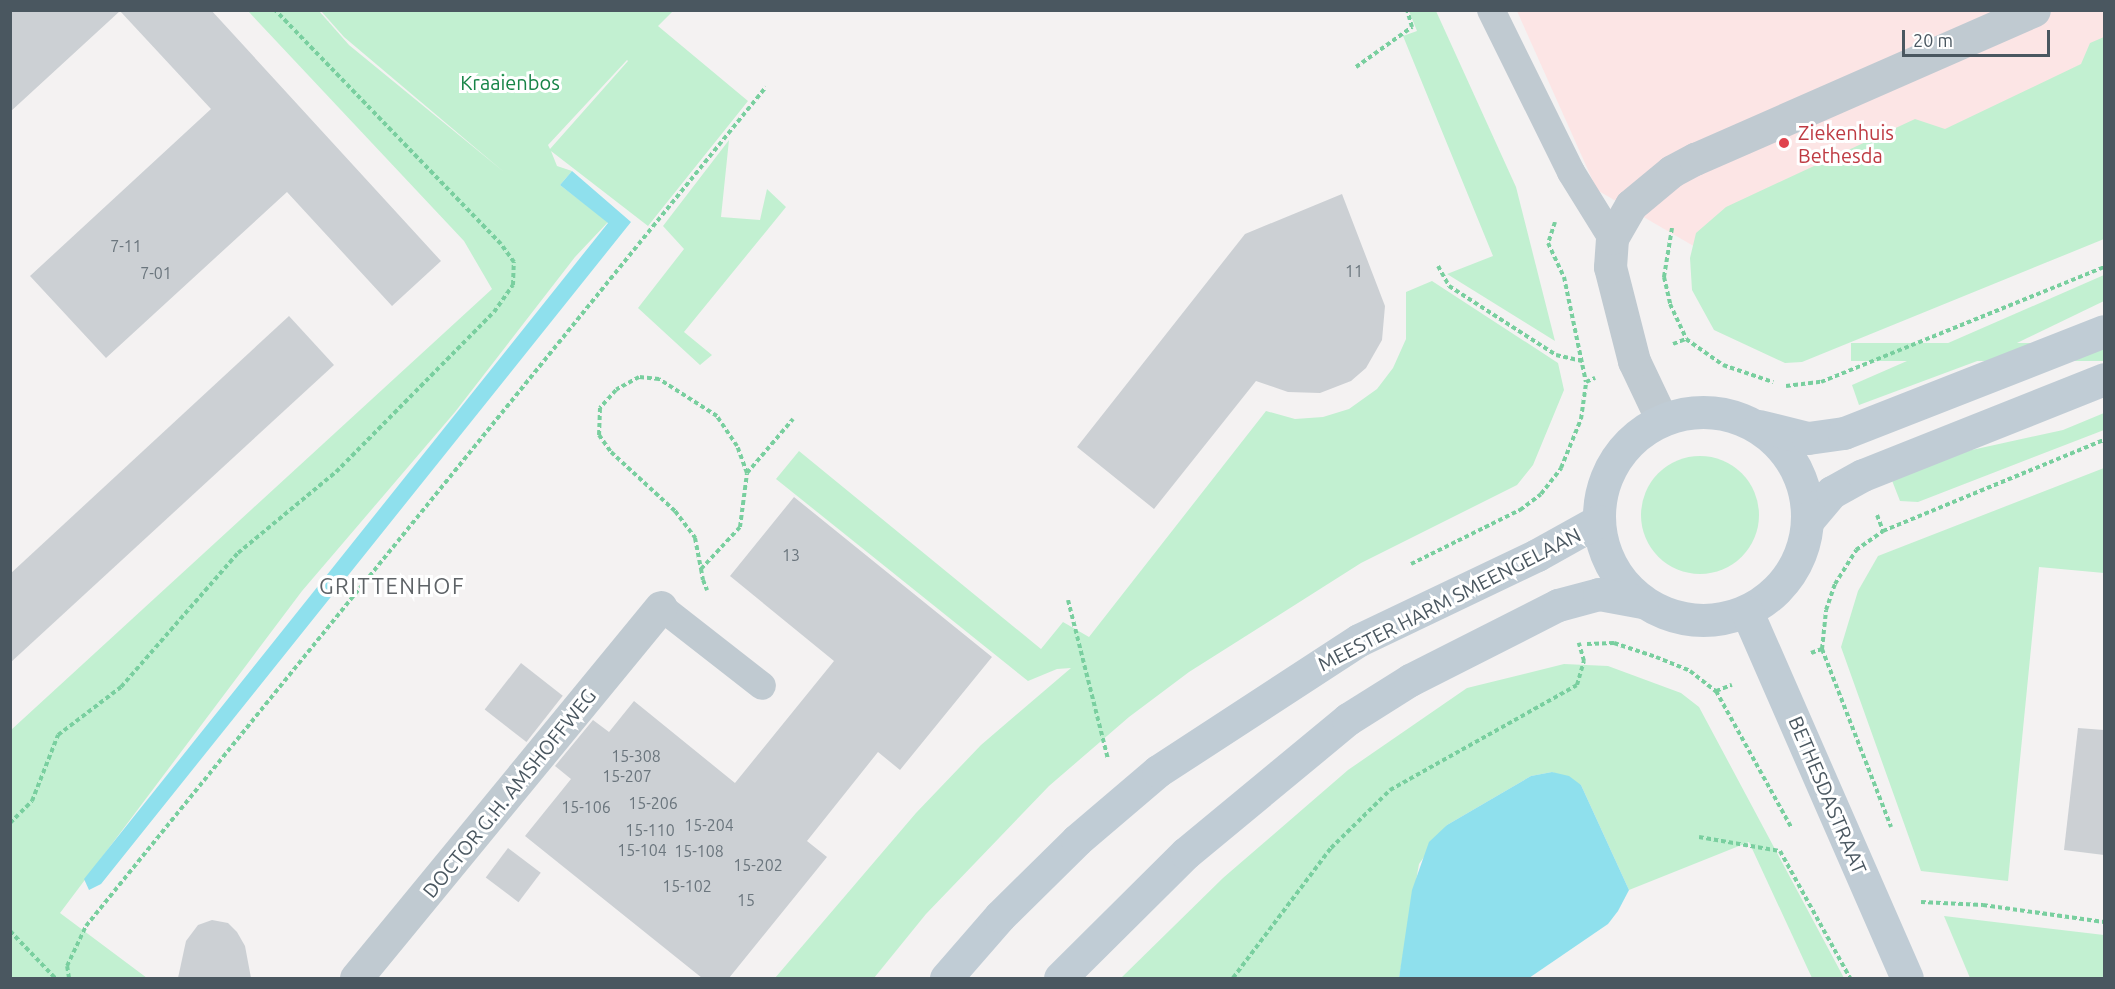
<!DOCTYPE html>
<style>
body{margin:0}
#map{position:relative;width:2115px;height:989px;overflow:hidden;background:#f4f2f2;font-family:Ubuntu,sans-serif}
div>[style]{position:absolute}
.medical>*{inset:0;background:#fce5e5}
.green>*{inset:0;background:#c2f0d1;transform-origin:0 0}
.round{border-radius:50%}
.water>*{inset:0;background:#8fe0ed}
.building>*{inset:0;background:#ccd0d4;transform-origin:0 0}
.path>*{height:4px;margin-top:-2px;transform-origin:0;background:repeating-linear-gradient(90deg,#79cf9f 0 4.5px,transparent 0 7.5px)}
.lane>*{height:28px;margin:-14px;padding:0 14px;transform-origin:14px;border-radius:14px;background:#c0cad1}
.street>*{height:33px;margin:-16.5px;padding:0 16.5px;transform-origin:16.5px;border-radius:16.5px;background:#c0cad1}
.secondary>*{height:33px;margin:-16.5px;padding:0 16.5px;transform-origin:16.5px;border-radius:16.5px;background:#c0ccd5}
.secondary>.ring{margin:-16.5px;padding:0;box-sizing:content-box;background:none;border:33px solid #c0ccd5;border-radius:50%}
.dots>*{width:16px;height:16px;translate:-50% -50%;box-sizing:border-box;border:3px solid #fff;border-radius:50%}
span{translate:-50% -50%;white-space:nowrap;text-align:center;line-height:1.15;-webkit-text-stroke:6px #fff;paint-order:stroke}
.number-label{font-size:16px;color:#6a757d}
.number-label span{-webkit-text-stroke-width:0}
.park-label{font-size:20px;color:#178447}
.health-label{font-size:20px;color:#be3a42}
.left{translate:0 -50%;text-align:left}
.street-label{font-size:20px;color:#4a5760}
.quarter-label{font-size:22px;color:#5e6367;letter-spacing:1.5px}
.frame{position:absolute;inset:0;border:12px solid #4a5760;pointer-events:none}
.scale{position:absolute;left:1902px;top:30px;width:148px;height:27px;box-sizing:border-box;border:3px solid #4a5760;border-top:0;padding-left:8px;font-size:18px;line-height:21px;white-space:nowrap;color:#4a5760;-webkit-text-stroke:4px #fff;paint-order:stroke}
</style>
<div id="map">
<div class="medical">
<div style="clip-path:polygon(1517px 11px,2104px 11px,2104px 95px,1716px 259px,1597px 190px)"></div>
</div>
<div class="green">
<div style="clip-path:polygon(evenodd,248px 11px,319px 11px,349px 45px,504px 172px,344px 37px,321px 11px,673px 11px,658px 26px,748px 101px,648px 226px,551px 151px,557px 166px,572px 171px,560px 185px,608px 222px,575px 257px,455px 412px,302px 591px,60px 913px,147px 978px,11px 978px,11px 730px,492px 289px,464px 241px,248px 11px,627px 60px,628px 61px,550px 149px,548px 145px,627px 60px)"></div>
<div style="clip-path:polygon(1409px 11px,1436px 11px,1516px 187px,1555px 341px,1447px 274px,1493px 256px,1403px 36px,1417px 31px)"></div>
<div style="clip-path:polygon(2104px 37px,2104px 239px,1802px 362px,1785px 363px,1714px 330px,1692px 290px,1690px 258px,1696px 233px,1726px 207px,1915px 119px,1945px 129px,2081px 64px,2090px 43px)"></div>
<div style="clip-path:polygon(729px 140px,721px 217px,760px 220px,767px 189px,786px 207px,684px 332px,712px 355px,700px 365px,638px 308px,684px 249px,663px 226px)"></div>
<div style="clip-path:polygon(2104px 275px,2104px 301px,1988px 357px,1859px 405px,1852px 385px)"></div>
<div style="clip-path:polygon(1432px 281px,1558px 363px,1564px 390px,1533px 465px,1517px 485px,1361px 563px,1189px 672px,1129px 717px,1049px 786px,926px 914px,874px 978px,775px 978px,916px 813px,981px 745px,1071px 668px,1057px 669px,1028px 681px,776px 479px,799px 451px,1041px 649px,1063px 622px,1089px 637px,1266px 411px,1295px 419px,1323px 417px,1349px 409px,1377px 389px,1393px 368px,1406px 339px,1406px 292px)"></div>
<div style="left:2104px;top:343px;width:18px;height:253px;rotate:90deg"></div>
<div style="clip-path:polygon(2104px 413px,2104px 430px,1918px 502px,1900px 501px,1891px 478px,1949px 455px,2063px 430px)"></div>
<div class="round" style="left:1641px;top:456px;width:118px;height:118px"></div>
<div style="clip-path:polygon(2104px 468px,2104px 573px,2039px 567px,2008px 881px,1921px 871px,1841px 647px,1858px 591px,1878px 556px)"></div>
<div style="clip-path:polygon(1564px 664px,1608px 666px,1681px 693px,1699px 707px,1844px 978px,1812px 978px,1749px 842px,1629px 890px,1581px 785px,1552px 772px,1531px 776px,1447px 825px,1419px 864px,1399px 978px,1121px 978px,1223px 878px,1348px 770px,1467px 688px)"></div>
<div style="clip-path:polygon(1944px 916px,2104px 935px,2104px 978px,1970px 978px)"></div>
</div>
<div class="water">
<div style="clip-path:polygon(572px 171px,631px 222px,101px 884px,89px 890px,84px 879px,608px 223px,560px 185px)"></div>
<div style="clip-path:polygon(1552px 772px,1569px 776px,1581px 785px,1629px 890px,1618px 911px,1608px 924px,1529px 978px,1399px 978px,1412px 890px,1429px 842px,1447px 825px,1531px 776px)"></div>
</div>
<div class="building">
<div style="clip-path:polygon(10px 10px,211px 10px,441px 261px,392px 306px,287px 192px,106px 358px,30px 276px,211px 109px,120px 11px,10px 112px)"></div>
<div style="clip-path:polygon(1342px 194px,1385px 306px,1382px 340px,1366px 368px,1351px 381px,1320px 393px,1288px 392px,1256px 381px,1154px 509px,1077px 447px,1245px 234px)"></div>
<div style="clip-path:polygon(289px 316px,334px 365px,10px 663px,10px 574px)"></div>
<div style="clip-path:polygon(794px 497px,992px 657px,900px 770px,878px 752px,807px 841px,827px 857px,729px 978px,702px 978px,525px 836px,571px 779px,555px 766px,593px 720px,609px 732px,634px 701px,735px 783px,834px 661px,730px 576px)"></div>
<div style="left:521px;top:663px;width:53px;height:59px;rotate:38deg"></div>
<div style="clip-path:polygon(2078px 728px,2104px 730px,2104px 855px,2064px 850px)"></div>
<div style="left:508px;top:848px;width:41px;height:37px;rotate:37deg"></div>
<div style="clip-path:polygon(212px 920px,228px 923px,237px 932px,245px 946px,251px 978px,178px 978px,186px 941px,198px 925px)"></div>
</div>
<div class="path">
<div style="left:1356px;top:67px;width:69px;rotate:-35.5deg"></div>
<div style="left:1412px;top:27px;width:18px;rotate:-106deg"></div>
<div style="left:1555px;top:222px;width:22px;rotate:108deg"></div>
<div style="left:1548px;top:243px;width:38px;rotate:65deg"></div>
<div style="left:1564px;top:277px;width:107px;rotate:78.2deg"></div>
<div style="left:1672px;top:228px;width:50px;rotate:99.3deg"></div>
<div style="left:1664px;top:277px;width:28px;rotate:77deg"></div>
<div style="left:1670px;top:304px;width:38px;rotate:65deg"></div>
<div style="left:1438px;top:266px;width:23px;rotate:61deg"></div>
<div style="left:1449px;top:286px;width:127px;rotate:32.8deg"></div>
<div style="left:1556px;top:355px;width:27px;rotate:13deg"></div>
<div style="left:1673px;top:344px;width:14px;rotate:-21deg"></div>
<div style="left:1686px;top:339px;width:45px;rotate:35.1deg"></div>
<div style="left:1723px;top:365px;width:53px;rotate:18.8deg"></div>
<div style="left:1786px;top:386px;width:35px;rotate:-7deg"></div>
<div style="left:1821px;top:382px;width:305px;rotate:-22.1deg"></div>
<div style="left:747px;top:473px;width:71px;rotate:-49.6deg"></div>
<div style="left:1877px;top:515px;width:17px;rotate:69deg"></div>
<div style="left:1411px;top:564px;width:122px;rotate:-26.4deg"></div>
<div style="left:1520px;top:510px;width:26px;rotate:-37deg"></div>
<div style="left:1541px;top:494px;width:33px;rotate:-52deg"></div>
<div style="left:1561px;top:468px;width:53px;rotate:-67.8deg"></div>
<div style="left:1581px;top:419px;width:37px;rotate:-82deg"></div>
<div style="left:1586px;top:382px;width:10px;rotate:-24deg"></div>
<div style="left:701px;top:569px;width:57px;rotate:-47.1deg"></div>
<div style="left:740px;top:527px;width:54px;rotate:-82.6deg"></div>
<div style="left:747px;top:473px;width:29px;rotate:-110deg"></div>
<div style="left:737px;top:446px;width:36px;rotate:-124deg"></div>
<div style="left:717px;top:416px;width:69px;rotate:-147.5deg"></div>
<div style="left:659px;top:379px;width:20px;rotate:-174deg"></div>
<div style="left:639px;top:377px;width:26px;rotate:151deg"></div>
<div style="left:616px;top:390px;width:24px;rotate:132deg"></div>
<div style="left:600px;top:408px;width:27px;rotate:92deg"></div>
<div style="left:599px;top:435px;width:21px;rotate:55deg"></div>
<div style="left:611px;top:452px;width:87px;rotate:42.7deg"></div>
<div style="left:675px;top:511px;width:34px;rotate:53deg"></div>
<div style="left:695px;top:538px;width:32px;rotate:79deg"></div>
<div style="left:701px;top:569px;width:11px;rotate:80deg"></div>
<div style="left:703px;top:580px;width:11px;rotate:68deg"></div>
<div style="left:1068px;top:600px;width:164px;rotate:75.9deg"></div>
<div style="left:1587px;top:644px;width:27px;rotate:-2deg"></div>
<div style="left:1614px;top:643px;width:44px;rotate:18.4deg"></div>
<div style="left:1656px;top:657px;width:37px;rotate:22deg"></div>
<div style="left:1690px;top:671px;width:33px;rotate:38deg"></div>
<div style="left:1716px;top:691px;width:17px;rotate:-21deg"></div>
<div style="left:1822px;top:649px;width:191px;rotate:68.8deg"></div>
<div style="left:1811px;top:653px;width:12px;rotate:-20deg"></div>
<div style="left:1822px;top:649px;width:39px;rotate:-84deg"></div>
<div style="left:1826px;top:610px;width:28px;rotate:-71deg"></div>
<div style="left:1835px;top:584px;width:40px;rotate:-58deg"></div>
<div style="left:1856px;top:550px;width:33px;rotate:-35deg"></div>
<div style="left:1883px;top:531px;width:239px;rotate:-22.4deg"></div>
<div style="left:1716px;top:691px;width:155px;rotate:61.1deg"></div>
<div style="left:10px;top:823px;width:31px;rotate:-45deg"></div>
<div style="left:32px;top:801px;width:71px;rotate:-68.5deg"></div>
<div style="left:58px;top:735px;width:79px;rotate:-37.3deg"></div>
<div style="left:121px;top:687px;width:178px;rotate:-48.9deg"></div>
<div style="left:238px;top:553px;width:127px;rotate:-39.6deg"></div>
<div style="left:336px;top:472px;width:225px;rotate:-45.4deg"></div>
<div style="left:494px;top:312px;width:33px;rotate:-55deg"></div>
<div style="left:513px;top:285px;width:23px;rotate:-88deg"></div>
<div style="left:514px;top:262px;width:22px;rotate:-126deg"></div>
<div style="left:501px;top:244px;width:325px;rotate:-134deg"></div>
<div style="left:1699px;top:837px;width:82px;rotate:9.8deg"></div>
<div style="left:1780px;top:851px;width:145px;rotate:61.1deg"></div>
<div style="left:1921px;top:902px;width:62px;rotate:2.8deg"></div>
<div style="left:1983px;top:905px;width:122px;rotate:8deg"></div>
<div style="left:10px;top:931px;width:65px;rotate:46.2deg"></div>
<div style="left:69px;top:978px;width:12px;rotate:-99deg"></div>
<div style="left:67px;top:966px;width:44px;rotate:-64.6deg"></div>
<div style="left:86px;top:926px;width:1080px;rotate:-50.98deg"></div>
<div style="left:1233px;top:978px;width:163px;rotate:-53deg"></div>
<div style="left:1331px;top:848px;width:83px;rotate:-44.5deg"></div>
<div style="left:1390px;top:790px;width:214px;rotate:-29.3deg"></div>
<div style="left:1577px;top:685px;width:25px;rotate:-74deg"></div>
<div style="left:1584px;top:661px;width:19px;rotate:-106deg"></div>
</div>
<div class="lane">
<div style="left:1491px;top:10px;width:181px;rotate:63.7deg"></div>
<div style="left:1571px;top:172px;width:78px;rotate:58.2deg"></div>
<div style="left:661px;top:607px;width:128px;rotate:38deg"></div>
</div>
<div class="street">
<div style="left:1662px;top:420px;width:65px;rotate:-115.4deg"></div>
<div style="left:1634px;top:361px;width:97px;rotate:-104.3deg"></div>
<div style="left:1610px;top:267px;width:29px;rotate:-86deg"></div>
<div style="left:1612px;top:238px;width:38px;rotate:-60deg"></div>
<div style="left:1631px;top:205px;width:53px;rotate:-39.7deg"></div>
<div style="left:1672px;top:171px;width:26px;rotate:-28deg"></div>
<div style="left:1695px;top:159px;width:370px;rotate:-23.7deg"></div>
<div style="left:356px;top:978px;width:480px;rotate:-50.6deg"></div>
</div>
<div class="secondary">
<div class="ring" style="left:1599px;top:412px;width:175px;height:175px"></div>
<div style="left:1759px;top:426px;width:50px;rotate:13.8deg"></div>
<div style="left:1808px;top:438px;width:36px;rotate:-8deg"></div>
<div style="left:1844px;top:433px;width:279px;rotate:-21.4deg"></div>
<div style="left:1809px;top:519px;width:35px;rotate:-50deg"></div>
<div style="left:1832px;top:492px;width:35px;rotate:-29deg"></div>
<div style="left:1863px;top:475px;width:259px;rotate:-21.7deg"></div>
<div style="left:1747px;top:612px;width:399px;rotate:66.4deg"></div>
<div style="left:946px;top:978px;width:82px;rotate:-48.9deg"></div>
<div style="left:1000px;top:916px;width:108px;rotate:-44.6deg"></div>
<div style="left:1077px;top:840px;width:106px;rotate:-40.4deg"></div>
<div style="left:1158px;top:771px;width:240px;rotate:-33.1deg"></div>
<div style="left:1359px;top:640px;width:197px;rotate:-25.5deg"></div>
<div style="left:1537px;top:555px;width:70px;rotate:-29.1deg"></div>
<div style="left:1060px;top:978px;width:177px;rotate:-44.8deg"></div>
<div style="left:1186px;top:853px;width:210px;rotate:-39.6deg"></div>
<div style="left:1348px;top:719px;width:73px;rotate:-32.2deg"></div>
<div style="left:1410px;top:680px;width:166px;rotate:-26.9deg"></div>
<div style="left:1558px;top:605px;width:42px;rotate:-15deg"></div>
<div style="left:1599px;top:594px;width:44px;rotate:10.5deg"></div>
</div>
<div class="dots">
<div style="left:1784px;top:143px;background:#e0444e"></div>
</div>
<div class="number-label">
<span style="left:126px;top:246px">7-11</span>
<span style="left:1354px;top:271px">11</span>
<span style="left:156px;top:273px">7-01</span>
<span style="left:791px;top:555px">13</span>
<span style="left:636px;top:756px">15-308</span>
<span style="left:627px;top:776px">15-207</span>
<span style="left:653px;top:803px">15-206</span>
<span style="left:586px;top:807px">15-106</span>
<span style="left:709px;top:825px">15-204</span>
<span style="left:650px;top:830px">15-110</span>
<span style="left:642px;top:850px">15-104</span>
<span style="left:699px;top:851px">15-108</span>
<span style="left:758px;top:865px">15-202</span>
<span style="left:687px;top:886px">15-102</span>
<span style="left:746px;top:900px">15</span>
</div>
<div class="park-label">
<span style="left:510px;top:82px">Kraaienbos</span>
</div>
<div class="health-label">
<span class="left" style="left:1798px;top:144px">Ziekenhuis<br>Bethesda</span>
</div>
<div class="street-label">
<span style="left:1449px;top:599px;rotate:-27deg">MEESTER HARM SMEENGELAAN</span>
<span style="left:509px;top:793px;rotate:-51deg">DOCTOR G.H. AMSHOFFWEG</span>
<span style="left:1828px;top:795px;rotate:67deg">BETHESDASTRAAT</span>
</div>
<div class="quarter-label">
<span style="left:392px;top:586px">GRITTENHOF</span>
</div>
<div class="frame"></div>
<div class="scale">20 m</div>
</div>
